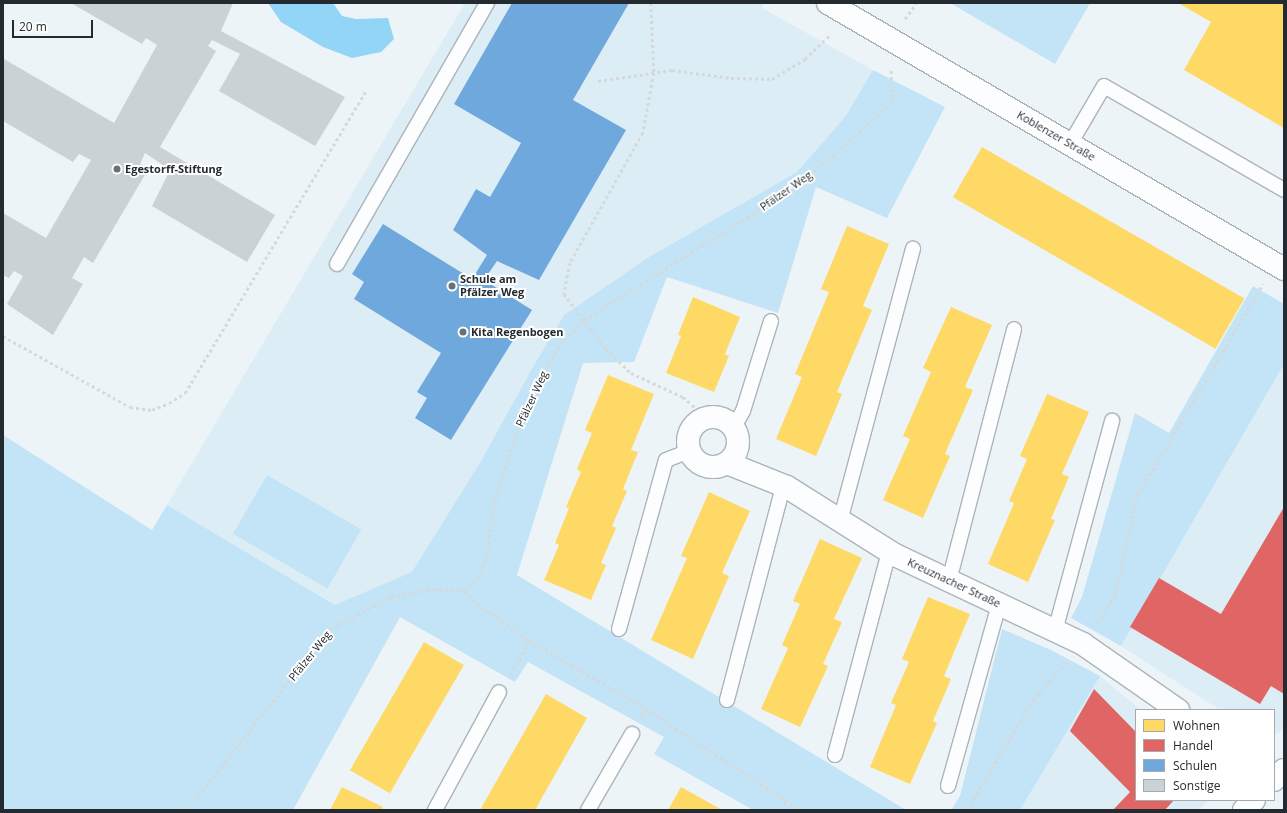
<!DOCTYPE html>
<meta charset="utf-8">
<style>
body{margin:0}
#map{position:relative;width:1287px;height:813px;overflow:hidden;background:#edf4f8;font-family:"Open Sans",sans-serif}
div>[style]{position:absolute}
.built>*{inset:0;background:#dcedf6}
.green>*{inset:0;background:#c2e4f6;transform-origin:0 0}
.water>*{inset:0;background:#92d5f7}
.homes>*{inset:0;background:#ffd966;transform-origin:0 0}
.shops>*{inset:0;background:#e06666}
.schools>*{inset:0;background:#6fa8dc}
.building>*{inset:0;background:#cad2d6}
.path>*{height:2.5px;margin-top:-1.25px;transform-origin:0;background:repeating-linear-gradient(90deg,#d6d9da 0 3px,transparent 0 6px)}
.roads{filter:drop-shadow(1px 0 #acb4b8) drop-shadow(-1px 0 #acb4b8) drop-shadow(0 1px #acb4b8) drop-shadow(0 -1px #acb4b8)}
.lane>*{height:14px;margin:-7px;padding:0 7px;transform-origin:7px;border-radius:7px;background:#fcfdfe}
.street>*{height:22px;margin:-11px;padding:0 11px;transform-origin:11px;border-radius:11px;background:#fcfdfe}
.street>.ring{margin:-11px;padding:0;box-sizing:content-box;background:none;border:22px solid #fcfdfe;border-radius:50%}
.secondary>*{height:22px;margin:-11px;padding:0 11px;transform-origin:11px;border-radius:11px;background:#fcfdfe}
.dots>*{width:11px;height:11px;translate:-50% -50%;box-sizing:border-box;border:2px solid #fff;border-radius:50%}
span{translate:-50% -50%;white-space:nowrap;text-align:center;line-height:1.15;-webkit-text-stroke:4px #fff;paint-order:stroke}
.street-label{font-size:11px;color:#232b30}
.poi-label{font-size:11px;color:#232b30;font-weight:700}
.left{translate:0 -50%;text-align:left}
.frame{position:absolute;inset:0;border:4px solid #232b30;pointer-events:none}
.legend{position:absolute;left:1135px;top:709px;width:140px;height:92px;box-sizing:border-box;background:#fff;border:1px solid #a7aaac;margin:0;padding:5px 7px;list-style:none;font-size:12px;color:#232b30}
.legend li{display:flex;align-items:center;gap:8px;height:20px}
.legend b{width:20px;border:1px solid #a7aaac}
.scale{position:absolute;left:12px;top:20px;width:81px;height:18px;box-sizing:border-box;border:2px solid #232b30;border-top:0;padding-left:5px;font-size:12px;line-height:14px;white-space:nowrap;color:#232b30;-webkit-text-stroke:3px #fff;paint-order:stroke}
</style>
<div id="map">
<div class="built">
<div style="clip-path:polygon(465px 3px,765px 3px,762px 8px,873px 70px,845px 117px,797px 172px,649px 257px,564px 315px,534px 365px,481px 461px,412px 573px,335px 605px,167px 505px)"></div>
<div style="clip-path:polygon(1284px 364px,1284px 728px,1278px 733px,1274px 733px,1274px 710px,1220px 710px,1121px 646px)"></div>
<div style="clip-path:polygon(1100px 676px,1141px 710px,1136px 710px,1136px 800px,1209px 800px,1198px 810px,1020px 810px)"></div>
</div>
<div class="green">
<div style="clip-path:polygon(950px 3px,1090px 3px,1055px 64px)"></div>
<div style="clip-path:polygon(873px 70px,945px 107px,887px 218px,816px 187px,778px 313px,667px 277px,634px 362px,583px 363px,517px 575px,906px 810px,753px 810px,654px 754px,664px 737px,528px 662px,515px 682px,400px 617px,293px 810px,3px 810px,3px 435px,152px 530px,167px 505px,335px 605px,412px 572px,481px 461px,534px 365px,564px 315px,649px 257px,797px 172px,845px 117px)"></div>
<div style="clip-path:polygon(1253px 286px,1284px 304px,1284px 364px,1121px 646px,1071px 618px,1082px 597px,1135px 413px,1169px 433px)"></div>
<div style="left:267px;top:475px;width:109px;height:68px;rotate:30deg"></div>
<div style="clip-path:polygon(1002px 629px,1051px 650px,1100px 676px,1020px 810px,951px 810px,960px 796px)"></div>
</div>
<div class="water">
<div style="clip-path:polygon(268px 3px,333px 3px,342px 16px,356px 19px,388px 18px,394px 39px,381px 52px,352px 58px,323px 47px,281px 22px)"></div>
</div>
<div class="homes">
<div style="clip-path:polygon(1178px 3px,1284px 3px,1284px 128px,1184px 70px,1211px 22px)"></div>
<div style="left:982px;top:147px;width:303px;height:58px;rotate:30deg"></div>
<div style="clip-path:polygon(847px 226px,889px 244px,863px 306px,872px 310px,837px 392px,842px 394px,816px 456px,776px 439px,802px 377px,795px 374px,829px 292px,821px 289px)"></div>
<div style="clip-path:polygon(693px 297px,740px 317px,725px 354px,729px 356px,714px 392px,666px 373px,681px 336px,678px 335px)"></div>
<div style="clip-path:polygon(951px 307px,992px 325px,965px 387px,973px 390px,945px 454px,950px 456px,923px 518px,883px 500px,910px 439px,903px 436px,931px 372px,923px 368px)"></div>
<div style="clip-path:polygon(608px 375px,654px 394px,631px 450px,638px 452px,623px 489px,627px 491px,612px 526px,616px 528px,601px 563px,606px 565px,591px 600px,544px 580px,559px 545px,555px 543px,569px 508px,566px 507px,581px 472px,577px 469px,592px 433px,585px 430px)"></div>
<div style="clip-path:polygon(1047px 394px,1089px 412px,1062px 474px,1069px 477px,1051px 519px,1055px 520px,1028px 582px,988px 564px,1014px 503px,1009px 501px,1027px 459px,1020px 456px)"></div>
<div style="clip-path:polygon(709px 492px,750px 511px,722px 573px,729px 576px,693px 659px,651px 640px,687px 558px,681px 556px)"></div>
<div style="clip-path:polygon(820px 539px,862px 558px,834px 619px,842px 622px,823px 664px,828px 666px,800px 727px,761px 709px,788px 648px,782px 645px,800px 604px,793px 601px)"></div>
<div style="clip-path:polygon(928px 597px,970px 614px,944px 676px,951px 679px,933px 721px,937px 723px,910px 784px,870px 767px,896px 705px,891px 703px,909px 662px,902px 659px)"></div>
<div style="left:424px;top:642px;width:46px;height:148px;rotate:30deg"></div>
<div style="clip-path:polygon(546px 694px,587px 718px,535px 810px,480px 810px)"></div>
<div style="clip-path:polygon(342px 787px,383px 807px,382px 810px,330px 810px)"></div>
<div style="clip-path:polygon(681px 787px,722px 810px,668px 810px)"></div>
</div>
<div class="shops">
<div style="clip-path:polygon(1284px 507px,1284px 694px,1271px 686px,1260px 704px,1130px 627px,1159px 578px,1221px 614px)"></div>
<div style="clip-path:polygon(1094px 689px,1136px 732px,1136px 800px,1174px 800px,1165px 810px,1113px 810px,1130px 792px,1070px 731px)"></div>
</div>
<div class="schools">
<div style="clip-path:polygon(512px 3px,629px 3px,573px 100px,626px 130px,539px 280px,497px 261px,484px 280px,532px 310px,451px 440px,415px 418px,427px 398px,417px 392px,441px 353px,354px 299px,364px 282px,352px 274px,383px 224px,472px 279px,487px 255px,453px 230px,476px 189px,490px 197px,521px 143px,454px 104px)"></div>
</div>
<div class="building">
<div style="clip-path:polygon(71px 3px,233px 3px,221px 31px,345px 97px,315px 146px,219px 91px,240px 54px,212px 40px,208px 46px,216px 51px,160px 147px,275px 215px,247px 262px,152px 206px,170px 170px,145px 153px,140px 164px,149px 168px,93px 263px,84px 257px,72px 278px,83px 284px,53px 335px,7px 304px,23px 276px,14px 271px,9px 278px,3px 275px,3px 213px,46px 238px,91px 160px,79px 154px,73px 162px,3px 121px,3px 61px,4px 59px,114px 123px,157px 45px,146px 38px,142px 44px)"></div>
</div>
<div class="path">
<div style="left:651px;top:3px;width:70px;rotate:87.5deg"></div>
<div style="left:654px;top:73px;width:61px;rotate:100.4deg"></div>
<div style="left:643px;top:133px;width:149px;rotate:119.3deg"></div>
<div style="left:570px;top:263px;width:32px;rotate:101deg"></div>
<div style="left:564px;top:294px;width:69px;rotate:52.6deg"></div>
<div style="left:606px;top:349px;width:35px;rotate:44deg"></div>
<div style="left:631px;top:373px;width:57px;rotate:24.8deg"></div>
<div style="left:683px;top:397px;width:30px;rotate:41deg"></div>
<div style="left:905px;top:19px;width:19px;rotate:-55deg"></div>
<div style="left:598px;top:81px;width:75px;rotate:-8.5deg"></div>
<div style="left:672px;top:70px;width:60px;rotate:7.7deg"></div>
<div style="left:731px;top:78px;width:41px;rotate:1.4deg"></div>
<div style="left:772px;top:79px;width:39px;rotate:-31deg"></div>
<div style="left:805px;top:59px;width:36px;rotate:-44deg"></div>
<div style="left:3px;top:336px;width:145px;rotate:29.2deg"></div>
<div style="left:130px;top:407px;width:22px;rotate:8deg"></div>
<div style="left:152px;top:410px;width:18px;rotate:-22deg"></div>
<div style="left:169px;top:403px;width:19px;rotate:-32deg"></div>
<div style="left:185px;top:393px;width:351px;rotate:-59.1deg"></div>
<div style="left:464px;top:591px;width:24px;rotate:42deg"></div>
<div style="left:482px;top:607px;width:59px;rotate:35.3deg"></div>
<div style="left:530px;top:641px;width:133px;rotate:30.2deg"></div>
<div style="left:645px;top:708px;width:186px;rotate:33.3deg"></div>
<div style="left:1097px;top:623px;width:33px;rotate:-57deg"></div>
<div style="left:1115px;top:595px;width:101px;rotate:-77.5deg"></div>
<div style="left:1137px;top:496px;width:247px;rotate:-59.3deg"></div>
<div style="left:510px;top:675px;width:39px;rotate:-60deg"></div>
<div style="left:641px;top:716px;width:9px;rotate:-63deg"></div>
<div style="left:187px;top:810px;width:231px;rotate:-51.7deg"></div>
<div style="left:330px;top:629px;width:69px;rotate:-27.7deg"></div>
<div style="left:391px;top:597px;width:43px;rotate:-10.8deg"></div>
<div style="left:433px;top:589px;width:31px;rotate:4deg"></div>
<div style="left:464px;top:591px;width:18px;rotate:-41deg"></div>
<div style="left:478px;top:579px;width:31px;rotate:-71deg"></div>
<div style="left:488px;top:550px;width:35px;rotate:-85deg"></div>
<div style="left:491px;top:515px;width:93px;rotate:-73.1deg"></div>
<div style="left:518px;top:426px;width:56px;rotate:-64.8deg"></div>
<div style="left:542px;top:375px;width:36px;rotate:-60deg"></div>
<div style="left:560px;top:344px;width:34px;rotate:-45deg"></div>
<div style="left:584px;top:320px;width:255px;rotate:-32.2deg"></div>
<div style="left:800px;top:184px;width:121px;rotate:-41.3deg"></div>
<div style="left:891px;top:104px;width:36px;rotate:-90deg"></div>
<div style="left:780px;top:810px;width:11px;rotate:-56deg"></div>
<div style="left:967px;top:810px;width:128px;rotate:-59deg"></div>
<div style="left:1033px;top:700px;width:50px;rotate:-48.3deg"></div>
</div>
<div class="roads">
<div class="lane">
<div style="left:1070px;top:144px;width:67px;rotate:-59.6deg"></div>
<div style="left:1104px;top:86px;width:208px;rotate:30deg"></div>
<div style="left:337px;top:264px;width:301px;rotate:-60.1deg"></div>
<div style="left:734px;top:427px;width:18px;rotate:-61deg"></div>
<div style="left:743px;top:411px;width:94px;rotate:-72.7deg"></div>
<div style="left:840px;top:521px;width:282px;rotate:-75deg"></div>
<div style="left:949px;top:581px;width:260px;rotate:-75.5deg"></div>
<div style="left:619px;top:629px;width:175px;rotate:-74.5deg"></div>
<div style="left:666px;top:460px;width:26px;rotate:-21deg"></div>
<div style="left:1055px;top:631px;width:218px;rotate:-74.8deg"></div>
<div style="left:727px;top:700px;width:221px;rotate:-75.3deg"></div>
<div style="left:835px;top:755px;width:210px;rotate:-75.1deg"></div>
<div style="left:948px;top:786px;width:188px;rotate:-74.3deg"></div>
<div style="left:435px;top:810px;width:134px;rotate:-61.5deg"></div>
<div style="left:588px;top:810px;width:88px;rotate:-59.9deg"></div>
</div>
<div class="street">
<div style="left:828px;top:3px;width:528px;rotate:30.26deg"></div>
<div class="ring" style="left:688px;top:417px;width:28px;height:28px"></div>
<div style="left:727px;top:463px;width:65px;rotate:21.8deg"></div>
<div style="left:787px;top:487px;width:128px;rotate:32.2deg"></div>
<div style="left:895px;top:555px;width:208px;rotate:25.3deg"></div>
<div style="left:1083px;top:644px;width:116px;rotate:34.8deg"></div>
</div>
<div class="secondary">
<div style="left:1274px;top:780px;width:14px;rotate:-45deg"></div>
<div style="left:1244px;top:810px;width:14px;rotate:-45deg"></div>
</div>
</div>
<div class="dots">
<div style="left:117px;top:169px;background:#6a7176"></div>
<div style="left:452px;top:286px;background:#6a7176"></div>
<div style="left:463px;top:332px;background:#6a7176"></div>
</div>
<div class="street-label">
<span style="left:1056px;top:136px;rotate:30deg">Koblenzer Straße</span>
<span style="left:786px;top:191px;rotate:-35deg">Pfälzer Weg</span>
<span style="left:532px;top:399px;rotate:-65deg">Pfälzer Weg</span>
<span style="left:954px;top:583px;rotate:25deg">Kreuznacher Straße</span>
<span style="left:310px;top:656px;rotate:-51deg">Pfälzer Weg</span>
</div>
<div class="poi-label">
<span class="left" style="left:125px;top:169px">Egestorff-Stiftung</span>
<span class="left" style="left:460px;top:286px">Schule am<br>Pfälzer Weg</span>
<span class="left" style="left:471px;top:332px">Kita Regenbogen</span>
</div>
<div class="frame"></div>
<ul class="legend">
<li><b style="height:11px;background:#ffd966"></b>Wohnen</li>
<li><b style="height:11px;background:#e06666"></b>Handel</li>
<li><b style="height:11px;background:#6fa8dc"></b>Schulen</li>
<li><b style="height:11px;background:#cad2d6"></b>Sonstige</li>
</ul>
<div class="scale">20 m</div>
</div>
